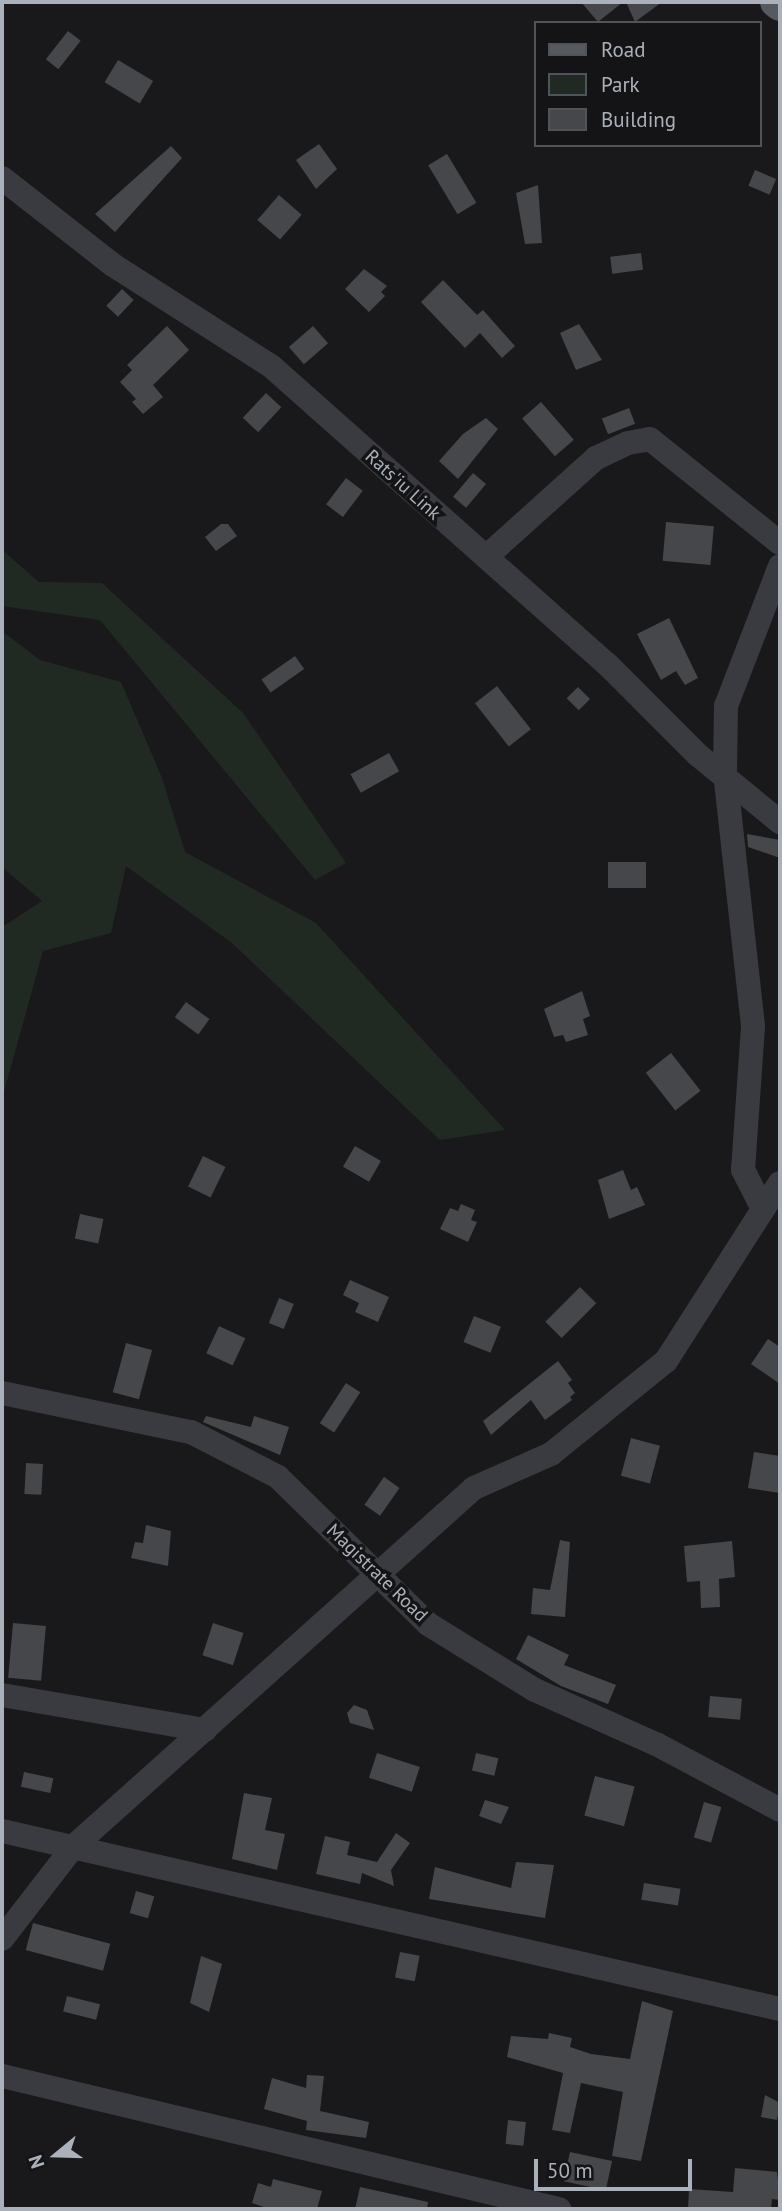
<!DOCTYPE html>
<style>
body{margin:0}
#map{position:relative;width:782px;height:2211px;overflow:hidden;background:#19191b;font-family:"PT Sans",sans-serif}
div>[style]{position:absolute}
.green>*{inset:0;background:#212a22}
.building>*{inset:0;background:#45474b;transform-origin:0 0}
.minor>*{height:24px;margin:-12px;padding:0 12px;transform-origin:12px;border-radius:12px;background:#3a3b41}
.major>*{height:32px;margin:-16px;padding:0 16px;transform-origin:16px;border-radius:16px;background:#565960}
span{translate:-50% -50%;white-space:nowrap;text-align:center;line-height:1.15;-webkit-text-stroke:7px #141416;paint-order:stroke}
.street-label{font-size:19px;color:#abb1bb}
.frame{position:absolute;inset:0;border:4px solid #abb1bb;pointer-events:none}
.legend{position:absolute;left:534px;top:21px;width:228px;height:126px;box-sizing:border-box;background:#141416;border:2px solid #505358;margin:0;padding:9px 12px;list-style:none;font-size:21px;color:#abb1bb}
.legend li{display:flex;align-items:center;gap:14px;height:35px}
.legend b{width:35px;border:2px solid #505358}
.north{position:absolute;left:21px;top:2120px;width:70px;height:70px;-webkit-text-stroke:5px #141416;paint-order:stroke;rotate:251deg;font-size:19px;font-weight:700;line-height:28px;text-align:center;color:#abb1bb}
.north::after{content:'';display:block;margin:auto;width:24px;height:32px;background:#abb1bb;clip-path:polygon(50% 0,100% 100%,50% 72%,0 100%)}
.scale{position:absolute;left:534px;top:2159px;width:158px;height:32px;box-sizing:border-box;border:4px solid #abb1bb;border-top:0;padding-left:9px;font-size:21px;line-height:24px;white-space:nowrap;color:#abb1bb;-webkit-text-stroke:5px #141416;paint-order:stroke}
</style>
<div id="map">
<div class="green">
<div style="clip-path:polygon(2px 550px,39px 582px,102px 583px,243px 713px,346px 863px,315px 880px,100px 620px,2px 606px)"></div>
<div style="clip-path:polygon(2px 631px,40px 660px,121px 682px,162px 778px,185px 852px,316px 923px,505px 1130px,440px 1140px,232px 943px,126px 866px,111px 933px,43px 951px,2px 1099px,2px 927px,42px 901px,2px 867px)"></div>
</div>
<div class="building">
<div style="clip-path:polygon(581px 2px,623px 2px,598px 22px)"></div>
<div style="clip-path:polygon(626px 2px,662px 2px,635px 22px)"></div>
<div style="left:68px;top:31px;width:16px;height:36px;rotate:38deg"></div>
<div style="left:118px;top:60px;width:41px;height:26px;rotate:31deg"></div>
<div style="clip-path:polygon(319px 144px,337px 169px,316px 189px,296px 160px)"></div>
<div style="clip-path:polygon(171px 146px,182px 158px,115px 232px,95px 214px)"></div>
<div style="left:447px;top:154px;width:57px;height:22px;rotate:59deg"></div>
<div style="left:755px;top:170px;width:23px;height:17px;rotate:23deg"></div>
<div style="clip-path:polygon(538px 185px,542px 243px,525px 244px,516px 193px)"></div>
<div style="left:279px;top:195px;width:30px;height:33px;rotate:41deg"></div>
<div style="left:641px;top:253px;width:17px;height:31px;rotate:83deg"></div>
<div style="clip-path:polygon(364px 269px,387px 286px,381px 292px,385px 296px,369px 312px,345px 289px)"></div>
<div style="clip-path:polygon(443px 280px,477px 315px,483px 310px,515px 346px,502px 358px,480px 333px,465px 348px,421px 302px)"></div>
<div style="left:122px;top:289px;width:16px;height:23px;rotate:43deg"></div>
<div style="clip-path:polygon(579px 324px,602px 360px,576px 370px,560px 333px)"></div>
<div style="clip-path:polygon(167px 326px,189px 350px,153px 385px,163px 397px,143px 414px,132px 402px,136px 399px,120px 382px,132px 370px,127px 365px)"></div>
<div style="left:313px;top:326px;width:23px;height:32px;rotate:49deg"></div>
<div style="left:266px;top:393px;width:21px;height:34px;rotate:43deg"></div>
<div style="left:541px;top:402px;width:50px;height:25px;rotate:49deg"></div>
<div style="left:629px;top:408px;width:17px;height:29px;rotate:69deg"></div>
<div style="clip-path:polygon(486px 418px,498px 429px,458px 479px,439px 461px,463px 434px)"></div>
<div style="left:473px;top:473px;width:17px;height:31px;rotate:40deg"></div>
<div style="left:346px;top:478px;width:21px;height:33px;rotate:37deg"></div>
<div style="left:666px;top:522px;width:48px;height:39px;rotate:5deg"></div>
<div style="clip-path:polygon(221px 524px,228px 524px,237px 536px,216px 551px,205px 537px)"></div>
<div style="clip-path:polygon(669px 618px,698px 678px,685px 685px,676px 671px,661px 680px,637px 634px)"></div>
<div style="left:295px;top:656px;width:16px;height:41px;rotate:55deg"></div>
<div style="left:497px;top:686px;width:55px;height:28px;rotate:52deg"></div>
<div style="left:578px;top:687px;width:17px;height:16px;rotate:45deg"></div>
<div style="left:389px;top:753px;width:21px;height:44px;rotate:61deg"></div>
<div style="clip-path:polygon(747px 834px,780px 840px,780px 858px,748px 847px)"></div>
<div style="left:608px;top:862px;width:38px;height:26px"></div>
<div style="clip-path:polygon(582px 991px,590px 1016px,583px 1019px,588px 1035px,566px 1042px,563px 1035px,554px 1037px,544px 1009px)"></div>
<div style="left:186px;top:1002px;width:29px;height:19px;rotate:36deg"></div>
<div style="left:671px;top:1053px;width:48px;height:32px;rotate:52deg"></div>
<div style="left:355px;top:1146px;width:30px;height:24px;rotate:30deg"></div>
<div style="left:203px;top:1156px;width:25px;height:34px;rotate:26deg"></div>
<div style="clip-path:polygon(623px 1170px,631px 1190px,637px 1187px,645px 1205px,609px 1219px,598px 1180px)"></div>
<div style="clip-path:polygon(461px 1204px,475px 1210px,471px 1220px,477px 1222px,468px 1242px,440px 1229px,450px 1208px,458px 1211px)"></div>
<div style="left:80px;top:1214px;width:24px;height:25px;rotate:12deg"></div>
<div style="clip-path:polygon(350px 1280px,389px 1297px,378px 1322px,355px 1312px,359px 1303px,343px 1295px)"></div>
<div style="left:580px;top:1287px;width:23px;height:49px;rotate:45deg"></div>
<div style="left:279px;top:1298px;width:16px;height:27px;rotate:22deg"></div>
<div style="left:474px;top:1316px;width:29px;height:28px;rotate:22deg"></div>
<div style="left:219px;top:1326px;width:29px;height:30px;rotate:25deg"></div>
<div style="clip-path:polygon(768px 1339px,780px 1347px,780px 1384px,751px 1364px)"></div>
<div style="left:126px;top:1343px;width:27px;height:51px;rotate:15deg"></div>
<div style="clip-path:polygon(558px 1361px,572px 1380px,568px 1383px,575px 1393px,570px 1397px,572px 1400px,545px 1420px,531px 1400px,491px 1435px,483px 1421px)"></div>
<div style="left:346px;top:1383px;width:17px;height:48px;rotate:33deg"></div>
<div style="clip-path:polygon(206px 1416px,251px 1427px,254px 1416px,289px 1427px,280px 1455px,203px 1422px)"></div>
<div style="left:631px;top:1438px;width:30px;height:39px;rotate:15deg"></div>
<div style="clip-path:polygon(754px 1452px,780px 1456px,780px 1493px,748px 1488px)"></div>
<div style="left:26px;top:1463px;width:17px;height:31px;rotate:3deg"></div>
<div style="left:384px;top:1477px;width:19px;height:34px;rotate:35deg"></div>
<div style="clip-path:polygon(146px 1525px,171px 1531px,168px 1566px,131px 1558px,135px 1542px,143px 1543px)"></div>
<div style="clip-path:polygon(560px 1540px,570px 1542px,565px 1617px,531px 1614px,533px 1588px,550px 1590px)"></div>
<div style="clip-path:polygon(732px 1541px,735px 1577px,719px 1579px,720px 1607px,701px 1608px,700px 1581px,687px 1582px,684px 1546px)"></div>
<div style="left:13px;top:1623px;width:33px;height:55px;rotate:5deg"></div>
<div style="left:213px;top:1623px;width:32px;height:34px;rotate:18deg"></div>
<div style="clip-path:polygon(528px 1635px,569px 1655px,564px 1665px,616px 1685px,608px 1704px,561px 1686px,516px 1659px)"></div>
<div style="left:710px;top:1696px;width:32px;height:21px;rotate:5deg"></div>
<div style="clip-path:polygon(354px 1705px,367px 1710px,374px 1730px,350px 1723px,347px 1713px)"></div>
<div style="left:377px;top:1753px;width:45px;height:26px;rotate:18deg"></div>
<div style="left:476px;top:1753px;width:23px;height:18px;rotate:13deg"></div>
<div style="left:24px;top:1772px;width:30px;height:15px;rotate:12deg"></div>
<div style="left:595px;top:1776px;width:41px;height:41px;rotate:15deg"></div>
<div style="clip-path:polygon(244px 1793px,272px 1798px,265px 1830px,285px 1834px,277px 1870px,232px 1859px)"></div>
<div style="clip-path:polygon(485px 1800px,509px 1807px,501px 1824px,479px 1816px)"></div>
<div style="left:704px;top:1802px;width:18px;height:37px;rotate:16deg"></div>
<div style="clip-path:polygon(396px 1833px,410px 1843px,391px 1870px,394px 1886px,362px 1873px,360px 1884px,316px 1874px,325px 1836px,350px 1842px,347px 1855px,377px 1862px)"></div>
<div style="clip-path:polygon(516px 1862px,554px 1865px,545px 1918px,429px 1899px,435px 1867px,511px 1888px)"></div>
<div style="left:644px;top:1883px;width:37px;height:17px;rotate:9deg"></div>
<div style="left:136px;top:1891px;width:19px;height:23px;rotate:16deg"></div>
<div style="left:33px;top:1923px;width:80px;height:28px;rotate:15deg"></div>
<div style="left:400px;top:1952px;width:20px;height:26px;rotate:11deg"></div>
<div style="clip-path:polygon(201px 1956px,222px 1964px,209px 2012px,190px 2003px)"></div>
<div style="left:67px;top:1996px;width:34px;height:16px;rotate:14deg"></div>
<div style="clip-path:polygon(642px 2001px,673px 2011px,641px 2161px,612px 2156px,623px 2092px,581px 2083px,570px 2133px,552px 2130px,563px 2073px,507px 2057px,511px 2036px,548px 2039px,549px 2033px,572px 2038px,570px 2047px,591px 2054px,630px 2059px)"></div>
<div style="clip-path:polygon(307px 2075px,324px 2076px,320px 2111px,369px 2122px,366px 2138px,306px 2130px,307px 2121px,264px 2109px,272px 2078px,306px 2088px)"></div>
<div style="clip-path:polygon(765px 2095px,780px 2103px,777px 2120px,761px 2117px)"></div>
<div style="left:508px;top:2120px;width:18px;height:24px;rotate:6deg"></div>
<div style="left:570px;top:2152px;width:43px;height:30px;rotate:12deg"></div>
<div style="clip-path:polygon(735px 2168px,777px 2172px,780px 2200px,772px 2199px,771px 2209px,688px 2209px,689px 2189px,733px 2192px)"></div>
<div style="clip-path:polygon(273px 2179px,322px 2191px,317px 2209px,270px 2209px,252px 2203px,258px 2183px,271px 2187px)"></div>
<div style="clip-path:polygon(360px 2187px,428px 2202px,427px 2209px,355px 2209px)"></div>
</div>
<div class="minor">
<div style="left:2px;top:178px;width:141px;rotate:38.1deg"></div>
<div style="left:113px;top:265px;width:188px;rotate:32.6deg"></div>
<div style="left:271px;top:366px;width:449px;rotate:41.6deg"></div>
<div style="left:607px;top:664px;width:129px;rotate:45deg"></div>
<div style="left:698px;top:755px;width:106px;rotate:39.3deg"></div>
<div style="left:486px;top:557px;width:148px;rotate:-42deg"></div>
<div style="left:596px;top:458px;width:35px;rotate:-25deg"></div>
<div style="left:628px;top:443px;width:22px;rotate:-10deg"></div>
<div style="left:650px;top:439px;width:166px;rotate:38.7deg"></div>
<div style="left:763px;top:1209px;width:44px;rotate:-117.1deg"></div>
<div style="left:743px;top:1170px;width:144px;rotate:-86deg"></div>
<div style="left:753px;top:1026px;width:254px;rotate:-96.3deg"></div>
<div style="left:725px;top:774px;width:68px;rotate:-89.2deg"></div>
<div style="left:726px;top:706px;width:150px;rotate:-68.9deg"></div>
<div style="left:2px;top:1393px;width:193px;rotate:11.7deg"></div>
<div style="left:191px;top:1432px;width:98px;rotate:27.3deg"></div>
<div style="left:278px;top:1477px;width:210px;rotate:44.4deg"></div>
<div style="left:428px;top:1624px;width:126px;rotate:31.7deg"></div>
<div style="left:535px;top:1690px;width:135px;rotate:24.1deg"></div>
<div style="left:658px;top:1745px;width:138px;rotate:28deg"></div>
<div style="left:2px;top:1695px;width:206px;rotate:9.8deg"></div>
<div style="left:2px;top:1831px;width:798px;rotate:12.89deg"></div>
<div style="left:2px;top:1939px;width:116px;rotate:-52.3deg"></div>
<div style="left:73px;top:1847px;width:538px;rotate:-41.84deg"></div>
<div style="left:474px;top:1488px;width:84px;rotate:-23.8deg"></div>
<div style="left:551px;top:1454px;width:148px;rotate:-39deg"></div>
<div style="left:666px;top:1361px;width:211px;rotate:-57.4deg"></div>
<div style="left:2px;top:2076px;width:573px;rotate:13.43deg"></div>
</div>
<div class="major">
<div style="left:776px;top:2px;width:5px;rotate:37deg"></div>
</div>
<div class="street-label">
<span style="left:403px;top:485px;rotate:42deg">Rats'iu Link</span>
<span style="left:377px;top:1573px;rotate:44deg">Magistrate Road</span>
</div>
<div class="frame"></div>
<ul class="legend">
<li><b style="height:9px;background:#565960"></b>Road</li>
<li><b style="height:19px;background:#212a22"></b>Park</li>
<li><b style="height:19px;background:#45474b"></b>Building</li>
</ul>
<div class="north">N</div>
<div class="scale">50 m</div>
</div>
